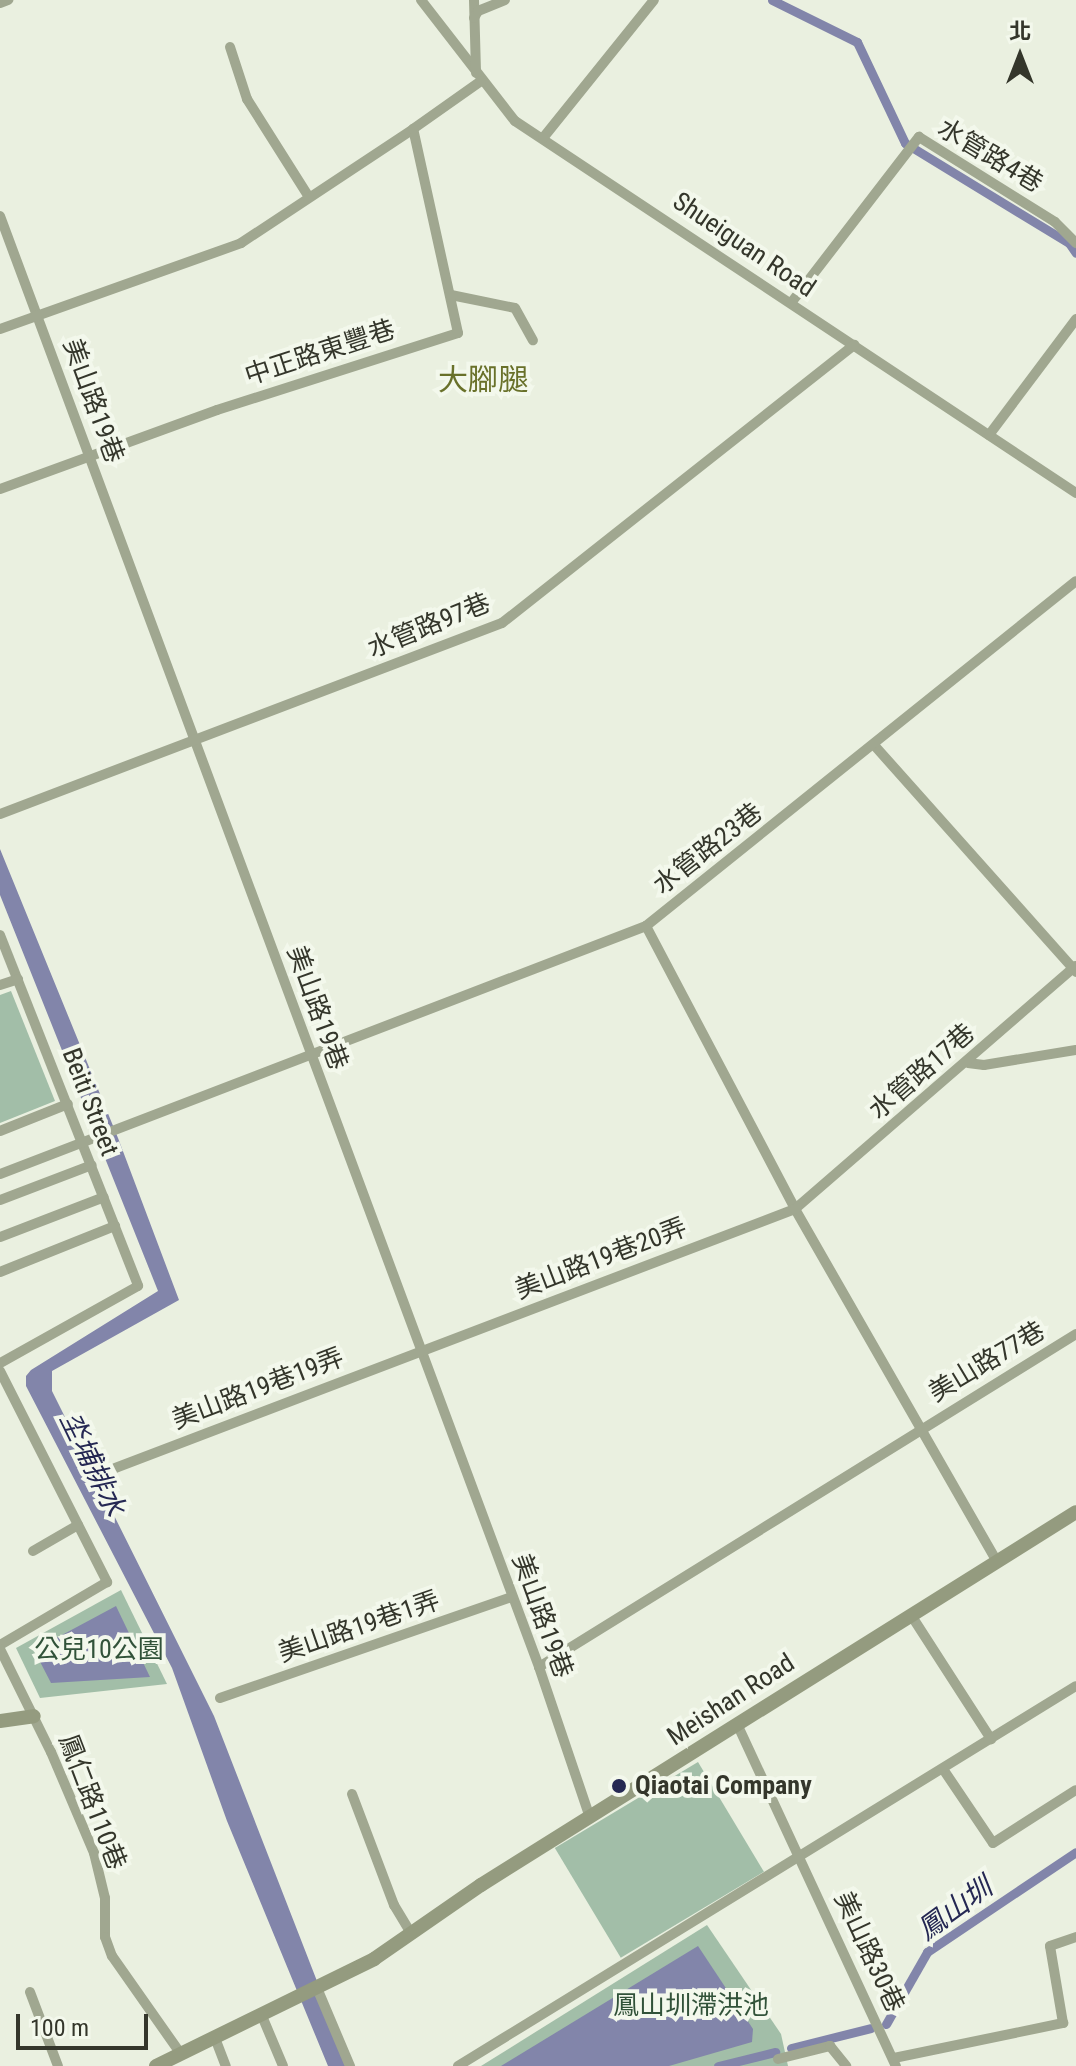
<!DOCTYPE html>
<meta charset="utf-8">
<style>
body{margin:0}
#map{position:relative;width:1076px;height:2066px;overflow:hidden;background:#eaf0e0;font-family:"Roboto Condensed","Noto Sans TC",sans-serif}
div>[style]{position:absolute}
.green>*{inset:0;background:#a2bea8;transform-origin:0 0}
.water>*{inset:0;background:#8285aa}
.canal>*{height:9px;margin:-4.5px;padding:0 4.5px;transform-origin:4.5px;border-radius:4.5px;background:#8285aa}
.street>*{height:10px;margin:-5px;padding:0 5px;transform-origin:5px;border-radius:5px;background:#a0a790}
.secondary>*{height:14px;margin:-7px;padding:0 7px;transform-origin:7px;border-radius:7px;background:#949b7f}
.dots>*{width:22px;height:22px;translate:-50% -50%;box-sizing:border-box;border:4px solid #f3f8ec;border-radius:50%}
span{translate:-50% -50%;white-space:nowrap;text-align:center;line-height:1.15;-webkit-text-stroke:8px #f3f8ec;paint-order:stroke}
.street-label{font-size:26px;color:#34362b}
.park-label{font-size:26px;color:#315239}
.poi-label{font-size:26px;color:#34362b;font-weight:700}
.left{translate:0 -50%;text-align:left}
.water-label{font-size:28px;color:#252853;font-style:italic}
.quarter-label{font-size:30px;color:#69712a}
.north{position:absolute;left:980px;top:16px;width:80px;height:80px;-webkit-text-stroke:6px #f3f8ec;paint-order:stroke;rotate:0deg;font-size:22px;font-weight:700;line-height:32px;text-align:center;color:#34362b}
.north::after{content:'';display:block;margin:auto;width:28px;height:36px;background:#34362b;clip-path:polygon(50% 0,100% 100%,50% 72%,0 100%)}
.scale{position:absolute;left:16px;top:2014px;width:132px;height:36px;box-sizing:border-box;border:4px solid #34362b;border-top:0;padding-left:10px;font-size:24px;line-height:28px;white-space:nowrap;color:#34362b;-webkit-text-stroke:6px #f3f8ec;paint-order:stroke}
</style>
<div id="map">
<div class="green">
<div style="clip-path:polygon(11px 991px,55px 1101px,0 1123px,0 995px)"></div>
<div style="clip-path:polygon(121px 1590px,167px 1684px,40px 1698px,16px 1648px)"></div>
<div style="left:698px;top:1762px;width:128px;height:167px;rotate:59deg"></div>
<div style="clip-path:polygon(707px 1925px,781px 2034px,788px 2066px,481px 2066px)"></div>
</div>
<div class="water">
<div style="clip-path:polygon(0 849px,118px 1138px,179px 1300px,52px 1371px,52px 1391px,214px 1716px,350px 2066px,328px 2066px,227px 1821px,172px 1668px,26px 1386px,26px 1376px,31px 1370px,158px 1291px,0 895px)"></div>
<div style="clip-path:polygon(116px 1606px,150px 1677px,51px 1683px,34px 1650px)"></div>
<div style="clip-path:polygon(698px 1946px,753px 2029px,752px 2042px,669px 2066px,501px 2066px)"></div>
</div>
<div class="canal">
<div style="left:772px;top:0;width:95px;rotate:26.3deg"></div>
<div style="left:857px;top:42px;width:112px;rotate:64.6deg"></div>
<div style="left:905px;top:143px;width:192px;rotate:31.4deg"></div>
<div style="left:1069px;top:243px;width:12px;rotate:55deg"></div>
<div style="left:886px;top:2024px;width:83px;rotate:-60.3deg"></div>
<div style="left:927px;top:1952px;width:179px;rotate:-33.9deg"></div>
<div style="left:791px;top:2048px;width:82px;rotate:-14deg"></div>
<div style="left:718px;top:2066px;width:59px;rotate:-13.8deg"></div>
</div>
<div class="street">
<div style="left:421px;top:0;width:153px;rotate:52.2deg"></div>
<div style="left:515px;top:121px;width:673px;rotate:33.55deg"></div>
<div style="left:474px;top:0;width:73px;rotate:88.4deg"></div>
<div style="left:0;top:3px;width:9px;rotate:-21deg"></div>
<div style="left:474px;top:18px;width:8px;rotate:-60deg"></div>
<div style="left:478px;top:11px;width:29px;rotate:-22deg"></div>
<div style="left:230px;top:47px;width:55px;rotate:71.9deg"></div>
<div style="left:247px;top:99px;width:116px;rotate:57.7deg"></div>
<div style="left:543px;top:138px;width:177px;rotate:-51.2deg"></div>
<div style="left:0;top:216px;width:1548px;rotate:69.62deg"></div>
<div style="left:539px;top:1667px;width:159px;rotate:71.3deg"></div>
<div style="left:451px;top:295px;width:65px;rotate:11.5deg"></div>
<div style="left:515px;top:308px;width:37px;rotate:61deg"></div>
<div style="left:791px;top:303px;width:210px;rotate:-52.4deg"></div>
<div style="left:919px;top:137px;width:160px;rotate:32deg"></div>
<div style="left:1055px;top:222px;width:30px;rotate:45deg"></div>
<div style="left:0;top:329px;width:256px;rotate:-19.6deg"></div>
<div style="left:241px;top:243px;width:206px;rotate:-33.5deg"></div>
<div style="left:989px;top:435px;width:145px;rotate:-53.1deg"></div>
<div style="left:0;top:489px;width:231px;rotate:-20deg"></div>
<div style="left:217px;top:410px;width:253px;rotate:-17.7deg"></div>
<div style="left:458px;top:333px;width:209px;rotate:-102.4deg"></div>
<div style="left:413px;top:129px;width:83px;rotate:-35.2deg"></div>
<div style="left:874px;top:745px;width:304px;rotate:48.3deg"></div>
<div style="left:0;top:814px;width:537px;rotate:-20.83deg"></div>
<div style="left:502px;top:623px;width:449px;rotate:-38.3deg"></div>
<div style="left:646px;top:926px;width:320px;rotate:62.2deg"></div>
<div style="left:795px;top:1209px;width:406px;rotate:60.2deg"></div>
<div style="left:0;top:935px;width:377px;rotate:68.5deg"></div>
<div style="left:138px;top:1286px;width:158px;rotate:150.8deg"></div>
<div style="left:0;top:985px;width:19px;rotate:-18deg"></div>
<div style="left:968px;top:1063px;width:16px;rotate:7deg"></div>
<div style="left:984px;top:1065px;width:93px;rotate:-9.3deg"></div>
<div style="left:0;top:1131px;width:73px;rotate:-21.7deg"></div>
<div style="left:0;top:1174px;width:692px;rotate:-21deg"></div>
<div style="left:646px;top:926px;width:551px;rotate:-38.74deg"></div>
<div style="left:0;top:1200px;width:98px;rotate:-20.8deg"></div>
<div style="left:0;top:1237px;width:111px;rotate:-21deg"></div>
<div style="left:0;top:1272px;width:124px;rotate:-21.8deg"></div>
<div style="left:0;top:1371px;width:237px;rotate:63.1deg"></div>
<div style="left:107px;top:1582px;width:124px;rotate:149.5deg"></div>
<div style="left:110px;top:1470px;width:733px;rotate:-20.86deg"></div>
<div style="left:795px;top:1209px;width:371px;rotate:-40.9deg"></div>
<div style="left:33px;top:1551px;width:52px;rotate:-30deg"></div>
<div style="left:911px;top:1615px;width:148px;rotate:57.2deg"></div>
<div style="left:0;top:1649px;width:115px;rotate:63.7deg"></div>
<div style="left:51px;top:1752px;width:110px;rotate:66.9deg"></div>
<div style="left:94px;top:1853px;width:46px;rotate:76.3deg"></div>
<div style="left:105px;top:1898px;width:39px;rotate:90deg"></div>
<div style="left:105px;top:1937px;width:20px;rotate:70deg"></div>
<div style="left:112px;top:1956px;width:120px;rotate:54.9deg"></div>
<div style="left:539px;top:1667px;width:632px;rotate:-31.8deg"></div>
<div style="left:220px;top:1698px;width:308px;rotate:-19.1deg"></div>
<div style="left:738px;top:1726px;width:375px;rotate:65.1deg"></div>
<div style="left:943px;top:1769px;width:89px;rotate:56deg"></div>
<div style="left:993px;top:1843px;width:98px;rotate:-32.6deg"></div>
<div style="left:352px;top:1794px;width:119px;rotate:69.3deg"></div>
<div style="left:394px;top:1905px;width:33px;rotate:59deg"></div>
<div style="left:317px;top:1988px;width:85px;rotate:67.1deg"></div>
<div style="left:30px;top:1992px;width:79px;rotate:69.3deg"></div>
<div style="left:262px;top:2016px;width:54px;rotate:67.2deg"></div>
<div style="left:215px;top:2038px;width:30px;rotate:69deg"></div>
<div style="left:894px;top:2058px;width:173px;rotate:-11.7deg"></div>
<div style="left:1063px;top:2023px;width:78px;rotate:-99.6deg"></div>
<div style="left:1050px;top:1946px;width:28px;rotate:-19deg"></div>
<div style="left:778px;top:2059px;width:54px;rotate:-14deg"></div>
<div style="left:830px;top:2046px;width:26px;rotate:51deg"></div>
<div style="left:458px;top:2066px;width:725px;rotate:-31.59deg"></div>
</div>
<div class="secondary">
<div style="left:0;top:1721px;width:34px;rotate:-8deg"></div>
<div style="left:156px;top:2066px;width:243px;rotate:-26.1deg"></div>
<div style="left:374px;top:1959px;width:130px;rotate:-34.7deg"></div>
<div style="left:481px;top:1885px;width:702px;rotate:-32.08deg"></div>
</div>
<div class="dots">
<div style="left:619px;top:1786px;background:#252853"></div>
</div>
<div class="street-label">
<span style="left:990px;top:156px;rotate:31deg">水管路4巷</span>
<span style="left:744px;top:245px;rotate:34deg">Shueiguan Road</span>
<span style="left:320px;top:353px;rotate:-18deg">中正路東豐巷</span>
<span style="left:93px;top:401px;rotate:70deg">美山路19巷</span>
<span style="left:429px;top:626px;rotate:-22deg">水管路97巷</span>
<span style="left:708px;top:849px;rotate:-38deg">水管路23巷</span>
<span style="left:317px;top:1008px;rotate:70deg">美山路19巷</span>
<span style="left:922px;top:1072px;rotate:-41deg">水管路17巷</span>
<span style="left:90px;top:1102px;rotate:69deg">Beiti Street</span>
<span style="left:601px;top:1259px;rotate:-21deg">美山路19巷20弄</span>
<span style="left:987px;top:1362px;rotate:-31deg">美山路77巷</span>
<span style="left:258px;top:1389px;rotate:-21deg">美山路19巷19弄</span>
<span style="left:542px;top:1616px;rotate:70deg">美山路19巷</span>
<span style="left:359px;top:1627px;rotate:-19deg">美山路19巷1弄</span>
<span style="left:731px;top:1700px;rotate:-33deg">Meishan Road</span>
<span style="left:92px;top:1802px;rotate:69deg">鳳仁路110巷</span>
<span style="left:869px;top:1952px;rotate:65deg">美山路30巷</span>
</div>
<div class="park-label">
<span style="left:99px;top:1650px">公兒10公園</span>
<span style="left:691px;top:2006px">鳳山圳滯洪池</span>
</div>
<div class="poi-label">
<span class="left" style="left:635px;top:1786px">Qiaotai Company</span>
</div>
<div class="water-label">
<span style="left:92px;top:1464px;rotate:64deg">坔埔排水</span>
<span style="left:955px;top:1909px;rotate:-36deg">鳳山圳</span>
</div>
<div class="quarter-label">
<span style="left:483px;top:380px">大腳腿</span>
</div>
<div class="north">北</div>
<div class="scale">100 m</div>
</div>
